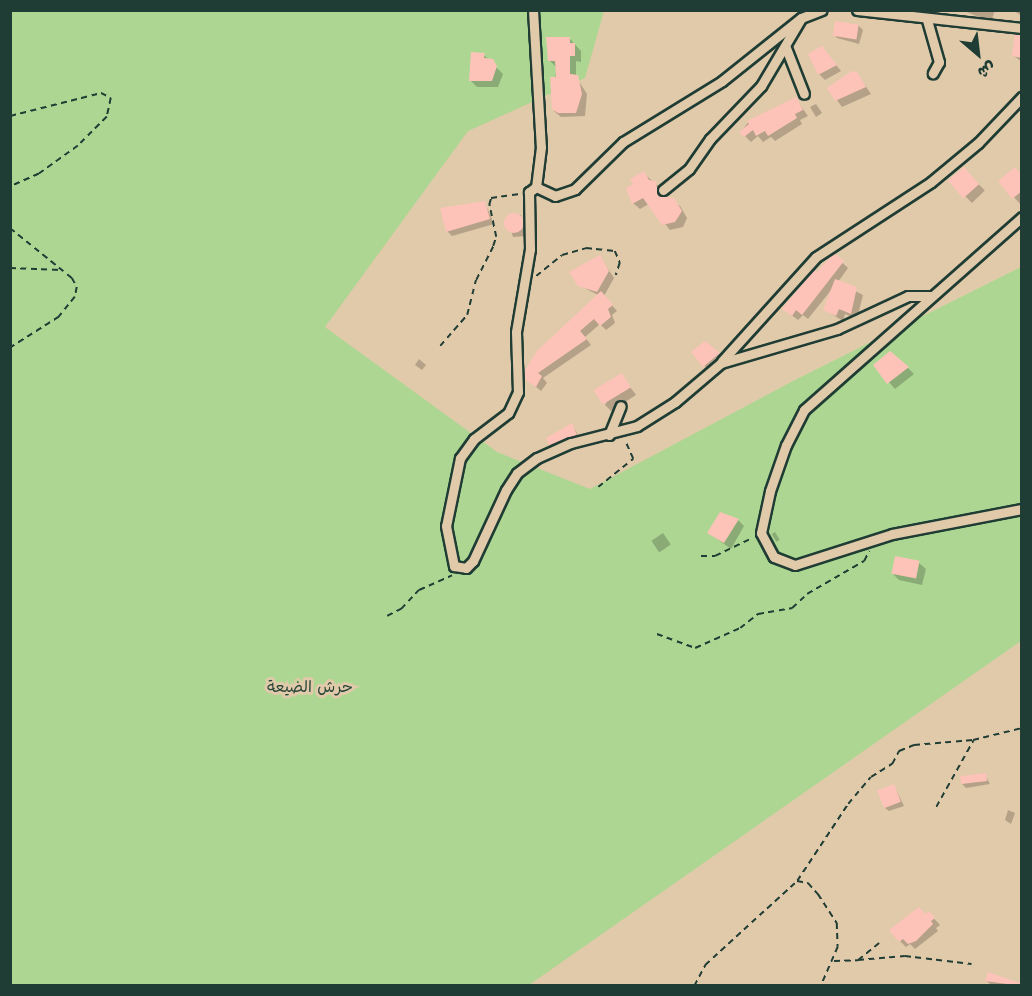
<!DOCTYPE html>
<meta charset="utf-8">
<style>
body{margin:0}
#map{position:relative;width:1032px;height:996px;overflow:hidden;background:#e1caaa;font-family:"Shantell Sans","Playpen Sans Arabic",sans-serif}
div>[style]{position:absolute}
.green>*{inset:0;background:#add693}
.shadow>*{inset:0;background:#0003;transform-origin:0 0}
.building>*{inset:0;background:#fec3b8;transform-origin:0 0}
.round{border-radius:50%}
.path>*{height:1.5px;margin-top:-0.75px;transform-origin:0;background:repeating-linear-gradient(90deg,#1f3d34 0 6px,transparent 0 10.5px)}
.roads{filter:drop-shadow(2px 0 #1f3d34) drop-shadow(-2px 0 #1f3d34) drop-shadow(0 2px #1f3d34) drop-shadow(0 -2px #1f3d34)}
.minor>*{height:9px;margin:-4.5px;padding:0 4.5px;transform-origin:4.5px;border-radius:4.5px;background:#e1caaa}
span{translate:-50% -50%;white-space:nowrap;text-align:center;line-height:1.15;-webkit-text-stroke:6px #e1caaa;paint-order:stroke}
.park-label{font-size:16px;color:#264539}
.frame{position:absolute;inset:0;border:12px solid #1f3d34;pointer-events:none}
.north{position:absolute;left:948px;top:24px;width:60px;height:60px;-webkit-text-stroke:4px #e1caaa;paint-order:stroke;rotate:152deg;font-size:16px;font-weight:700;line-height:24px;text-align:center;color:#1f3d34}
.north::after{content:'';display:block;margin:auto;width:21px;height:27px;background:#1f3d34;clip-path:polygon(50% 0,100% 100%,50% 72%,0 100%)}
</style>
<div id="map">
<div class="green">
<div style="clip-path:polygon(10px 11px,604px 11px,585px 78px,468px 131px,325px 327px,497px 452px,590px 489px,793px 381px,1021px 267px,1021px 641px,529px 985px,11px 985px)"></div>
</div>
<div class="shadow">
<div style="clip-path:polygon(962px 10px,995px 10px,991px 22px)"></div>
<div style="clip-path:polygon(1012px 10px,1022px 10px,1022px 16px)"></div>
<div style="clip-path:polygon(836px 23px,859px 26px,863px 30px,859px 44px,837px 38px,833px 34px)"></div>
<div style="clip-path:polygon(1022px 37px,1022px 62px,1014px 56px)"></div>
<div style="clip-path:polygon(570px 39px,581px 51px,581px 62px,576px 61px,576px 77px,587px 94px,585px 116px,561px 117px,554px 111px,556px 67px,549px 60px)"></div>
<div style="clip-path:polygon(484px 55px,503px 74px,498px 87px,477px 87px,471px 81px)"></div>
<div style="clip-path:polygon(828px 55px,841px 71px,825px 80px,819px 74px)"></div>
<div style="clip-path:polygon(857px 74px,871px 94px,842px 107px,829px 89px)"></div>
<div style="clip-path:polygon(795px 98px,808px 116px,800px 120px,802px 124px,775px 141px,771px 137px,763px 142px,758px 136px,751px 142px,741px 132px,749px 121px)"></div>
<div style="clip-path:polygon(816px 104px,822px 113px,816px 117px,810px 107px)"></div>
<div style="left:964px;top:169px;width:30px;height:18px;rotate:46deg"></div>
<div style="clip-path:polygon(643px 173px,662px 189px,663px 197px,680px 206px,687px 218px,683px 227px,670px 230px,649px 204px,640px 209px,633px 203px,635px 185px)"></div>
<div style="clip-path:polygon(1022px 175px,1022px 202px,1020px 204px,1000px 181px)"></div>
<div style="clip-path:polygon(485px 203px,494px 224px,452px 236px,447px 231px)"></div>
<div style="clip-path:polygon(521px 215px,526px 236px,513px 237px,507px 216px)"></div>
<div style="clip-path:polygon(834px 255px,848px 268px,838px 282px,863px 295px,857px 319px,845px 314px,843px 321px,825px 310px,832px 289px,808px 319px,803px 315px,798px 320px,790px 314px)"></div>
<div style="clip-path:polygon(600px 257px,614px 278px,604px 296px,617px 311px,612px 315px,615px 323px,606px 330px,600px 324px,585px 337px,591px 345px,543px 378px,547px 383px,541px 391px,526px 379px,598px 295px,579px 285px)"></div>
<div style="clip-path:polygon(705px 343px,723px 357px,708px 370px,693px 352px)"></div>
<div style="clip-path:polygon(419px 359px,426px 365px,422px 370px,415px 365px)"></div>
<div style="clip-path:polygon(875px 366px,908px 368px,914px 374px,895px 389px)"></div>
<div style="clip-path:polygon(621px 375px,636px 395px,611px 411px,605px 405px)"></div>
<div style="clip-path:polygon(572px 425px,580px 438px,554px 448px,550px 444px)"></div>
<div style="clip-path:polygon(738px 520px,744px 526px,731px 549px,709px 533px)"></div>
<div style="left:775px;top:532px;width:9px;height:4px;rotate:58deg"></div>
<div style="left:663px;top:533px;width:14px;height:14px;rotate:56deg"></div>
<div style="clip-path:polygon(919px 563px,926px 569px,922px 585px,899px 580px,893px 574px)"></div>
<div style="clip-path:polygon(985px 775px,990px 784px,966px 788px,962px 784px)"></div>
<div style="clip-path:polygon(894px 786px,904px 806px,889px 811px,885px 808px)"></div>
<div style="clip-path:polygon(1008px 810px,1015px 813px,1011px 824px,1005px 820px)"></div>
<div style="clip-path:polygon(929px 913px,940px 925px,936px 928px,938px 931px,915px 949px,910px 944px,906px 947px,900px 941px)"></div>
<div style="clip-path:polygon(987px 981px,1014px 983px,1017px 986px,992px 986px)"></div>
</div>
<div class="building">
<div style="left:835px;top:21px;width:24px;height:15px;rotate:9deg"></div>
<div style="clip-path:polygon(1015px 34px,1022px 35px,1022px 58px,1012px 56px)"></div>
<div style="clip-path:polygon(546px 37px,570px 37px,570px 43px,575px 43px,575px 56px,570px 56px,570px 74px,578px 75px,582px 94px,576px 113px,558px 113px,552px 109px,550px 77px,556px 77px,555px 61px,548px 61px)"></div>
<div style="clip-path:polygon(822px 46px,837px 65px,818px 75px,808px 54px)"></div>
<div style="clip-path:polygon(471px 52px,485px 53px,484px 58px,493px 59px,497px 66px,492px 81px,469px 81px)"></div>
<div style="clip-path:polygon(852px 71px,857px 72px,866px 87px,835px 101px,827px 88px)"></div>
<div style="clip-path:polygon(796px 97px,803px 110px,795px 114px,797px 118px,768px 136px,765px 131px,756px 136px,753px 130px,744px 137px,739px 132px,749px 124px,747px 121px)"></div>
<div style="left:964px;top:167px;width:23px;height:21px;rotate:49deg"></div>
<div style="clip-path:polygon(1015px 167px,1022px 175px,1022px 191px,1012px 199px,998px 181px)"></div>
<div style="clip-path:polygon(644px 171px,649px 180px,656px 181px,658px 195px,674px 198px,682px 211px,675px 222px,662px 225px,643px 198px,632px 204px,626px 188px,633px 184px,630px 179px)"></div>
<div style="clip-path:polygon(485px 201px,490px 219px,446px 232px,440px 208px)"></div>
<div class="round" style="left:504px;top:213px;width:20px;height:20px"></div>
<div style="clip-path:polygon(834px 253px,844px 261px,802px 315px,796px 310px,792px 316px,782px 309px,814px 270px,817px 272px)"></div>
<div style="clip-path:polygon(600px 255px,609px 271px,597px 292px,578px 286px,569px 272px)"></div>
<div style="clip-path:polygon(835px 279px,857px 287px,851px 314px,839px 309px,836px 316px,823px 310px)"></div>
<div style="clip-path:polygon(601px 291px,613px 305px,608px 309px,611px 317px,600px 326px,594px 319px,580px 331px,587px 339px,538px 373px,542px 376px,536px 387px,524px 379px,524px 372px,537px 351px)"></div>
<div style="clip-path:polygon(705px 341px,720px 353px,703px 367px,691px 352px)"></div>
<div style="clip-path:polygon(890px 351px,909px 367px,887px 384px,873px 365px)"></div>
<div style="left:622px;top:373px;width:17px;height:33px;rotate:59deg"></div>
<div style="clip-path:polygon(572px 423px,577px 435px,549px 445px,546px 438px)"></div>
<div style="clip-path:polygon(720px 512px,739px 519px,724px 543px,707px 533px)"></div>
<div style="left:895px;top:556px;width:25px;height:18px;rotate:11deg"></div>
<div style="left:986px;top:773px;width:8px;height:26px;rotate:83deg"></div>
<div style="left:894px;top:784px;width:19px;height:18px;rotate:69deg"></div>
<div style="clip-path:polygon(919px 907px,925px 914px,929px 911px,935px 918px,931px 921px,933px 924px,916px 941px,908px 944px,903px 939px,899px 942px,889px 930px)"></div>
<div style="clip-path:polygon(988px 972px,1022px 984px,1022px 986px,985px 981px)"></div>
</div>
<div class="path">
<div style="left:10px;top:116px;width:94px;rotate:-14.2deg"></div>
<div style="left:101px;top:93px;width:11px;rotate:27deg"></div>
<div style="left:111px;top:98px;width:19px;rotate:102deg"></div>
<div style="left:107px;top:117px;width:41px;rotate:135deg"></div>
<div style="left:78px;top:146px;width:48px;rotate:144.3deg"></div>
<div style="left:39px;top:174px;width:32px;rotate:156deg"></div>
<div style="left:10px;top:228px;width:80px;rotate:38.9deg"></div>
<div style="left:72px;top:278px;width:10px;rotate:61deg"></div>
<div style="left:77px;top:287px;width:10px;rotate:101deg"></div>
<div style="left:75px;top:297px;width:26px;rotate:129deg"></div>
<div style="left:59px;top:317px;width:58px;rotate:147.7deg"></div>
<div style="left:10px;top:268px;width:51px;rotate:2.2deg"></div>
<div style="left:536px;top:276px;width:33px;rotate:-39deg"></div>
<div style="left:562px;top:255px;width:25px;rotate:-16deg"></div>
<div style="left:586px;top:248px;width:29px;rotate:6deg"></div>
<div style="left:615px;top:251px;width:13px;rotate:67deg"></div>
<div style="left:620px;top:263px;width:13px;rotate:108deg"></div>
<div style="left:440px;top:346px;width:41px;rotate:-48.9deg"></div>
<div style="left:467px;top:315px;width:36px;rotate:-76deg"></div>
<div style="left:476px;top:280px;width:38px;rotate:-63deg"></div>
<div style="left:493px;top:246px;width:9px;rotate:-72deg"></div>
<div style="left:496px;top:237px;width:33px;rotate:-102deg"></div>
<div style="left:489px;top:205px;width:7px;rotate:-74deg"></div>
<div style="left:491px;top:198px;width:29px;rotate:-8deg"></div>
<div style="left:598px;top:487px;width:45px;rotate:-38.7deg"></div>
<div style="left:633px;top:459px;width:20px;rotate:-114deg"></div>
<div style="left:701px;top:556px;width:14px"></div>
<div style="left:715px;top:556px;width:41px;rotate:-25.9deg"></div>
<div style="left:387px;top:616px;width:16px;rotate:-27deg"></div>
<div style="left:401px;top:609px;width:26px;rotate:-47deg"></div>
<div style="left:419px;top:590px;width:36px;rotate:-24deg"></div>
<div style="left:657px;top:634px;width:40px;rotate:20.2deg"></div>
<div style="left:695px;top:648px;width:49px;rotate:-24deg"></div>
<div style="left:740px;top:628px;width:23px;rotate:-38deg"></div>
<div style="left:758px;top:614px;width:35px;rotate:-10deg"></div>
<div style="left:792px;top:608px;width:21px;rotate:-43deg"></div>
<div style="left:807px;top:594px;width:66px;rotate:-30.1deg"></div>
<div style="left:864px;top:561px;width:11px;rotate:-63deg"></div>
<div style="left:936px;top:807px;width:76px;rotate:-60.7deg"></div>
<div style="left:797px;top:881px;width:92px;rotate:-56.5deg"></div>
<div style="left:848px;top:804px;width:35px;rotate:-50deg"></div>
<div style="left:871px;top:777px;width:25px;rotate:-32deg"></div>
<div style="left:892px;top:764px;width:15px;rotate:-62deg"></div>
<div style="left:899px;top:751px;width:16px;rotate:-22deg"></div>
<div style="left:914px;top:745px;width:59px;rotate:-4.8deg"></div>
<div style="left:973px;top:740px;width:50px;rotate:-13.8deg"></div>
<div style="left:858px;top:960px;width:47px;rotate:-4.9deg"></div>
<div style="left:905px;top:956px;width:67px;rotate:6.8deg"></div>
<div style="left:834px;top:961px;width:24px;rotate:-2deg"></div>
<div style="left:858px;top:960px;width:27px;rotate:-39deg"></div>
<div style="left:694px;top:986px;width:24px;rotate:-62deg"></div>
<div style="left:705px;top:965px;width:125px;rotate:-42.4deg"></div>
<div style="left:797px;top:881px;width:11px;rotate:10deg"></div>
<div style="left:808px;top:883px;width:15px;rotate:48deg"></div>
<div style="left:818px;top:894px;width:35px;rotate:57deg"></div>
<div style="left:837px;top:923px;width:24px;rotate:88deg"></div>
<div style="left:838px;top:947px;width:43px;rotate:113.6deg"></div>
</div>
<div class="roads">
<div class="minor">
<div style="left:533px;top:10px;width:137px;rotate:86.7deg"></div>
<div style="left:541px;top:147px;width:40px;rotate:97.1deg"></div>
<div style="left:536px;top:187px;width:9px;rotate:144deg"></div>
<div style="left:529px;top:192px;width:57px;rotate:89deg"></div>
<div style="left:530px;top:249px;width:84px;rotate:99.6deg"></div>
<div style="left:516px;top:332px;width:60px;rotate:88.1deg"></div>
<div style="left:518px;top:392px;width:23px;rotate:115deg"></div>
<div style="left:508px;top:413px;width:43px;rotate:142.6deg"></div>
<div style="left:474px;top:439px;width:24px;rotate:126deg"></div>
<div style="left:460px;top:458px;width:69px;rotate:101.6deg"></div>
<div style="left:446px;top:526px;width:41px;rotate:78.7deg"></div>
<div style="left:454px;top:566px;width:12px;rotate:9deg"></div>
<div style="left:466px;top:568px;width:10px;rotate:-45deg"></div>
<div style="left:473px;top:561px;width:78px;rotate:-65.1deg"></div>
<div style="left:506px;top:490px;width:20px;rotate:-57deg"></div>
<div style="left:517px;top:473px;width:25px;rotate:-37deg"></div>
<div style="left:537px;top:458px;width:37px;rotate:-24deg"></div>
<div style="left:571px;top:443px;width:68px;rotate:-14.4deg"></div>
<div style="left:637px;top:426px;width:45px;rotate:-32.3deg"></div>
<div style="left:675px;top:402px;width:60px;rotate:-40.3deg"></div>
<div style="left:721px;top:363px;width:121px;rotate:-16.3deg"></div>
<div style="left:837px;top:329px;width:78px;rotate:-24.9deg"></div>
<div style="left:908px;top:296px;width:22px"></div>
<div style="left:857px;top:10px;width:166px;rotate:6.2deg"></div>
<div style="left:927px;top:20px;width:44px;rotate:74.1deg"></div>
<div style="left:939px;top:62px;width:13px;rotate:119deg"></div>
<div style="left:786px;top:48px;width:49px;rotate:68.6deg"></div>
<div style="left:536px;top:187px;width:21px;rotate:25deg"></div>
<div style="left:555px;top:196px;width:21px;rotate:-19deg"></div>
<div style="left:575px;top:189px;width:67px;rotate:-44.4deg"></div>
<div style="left:623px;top:142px;width:116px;rotate:-31.6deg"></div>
<div style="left:722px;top:81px;width:101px;rotate:-38.6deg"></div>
<div style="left:801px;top:18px;width:22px;rotate:-21deg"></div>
<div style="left:663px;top:190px;width:33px;rotate:-39deg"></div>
<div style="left:689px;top:169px;width:37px;rotate:-55deg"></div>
<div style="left:710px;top:139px;width:74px;rotate:-46.1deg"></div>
<div style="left:761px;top:86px;width:77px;rotate:-59.4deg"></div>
<div style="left:1022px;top:217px;width:291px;rotate:138.5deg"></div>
<div style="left:804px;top:410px;width:39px;rotate:117deg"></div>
<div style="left:786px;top:445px;width:49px;rotate:109.2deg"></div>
<div style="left:770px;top:491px;width:43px;rotate:102.1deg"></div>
<div style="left:761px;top:533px;width:27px;rotate:62deg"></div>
<div style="left:774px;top:557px;width:22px;rotate:21deg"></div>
<div style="left:795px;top:565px;width:102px;rotate:-17.7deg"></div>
<div style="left:892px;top:534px;width:132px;rotate:-10.9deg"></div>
<div style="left:722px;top:361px;width:140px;rotate:-47.9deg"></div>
<div style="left:816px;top:257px;width:137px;rotate:-33.1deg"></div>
<div style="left:931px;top:182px;width:61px;rotate:-39.7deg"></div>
<div style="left:978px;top:143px;width:64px;rotate:-46.3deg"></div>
<div style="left:609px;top:435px;width:31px;rotate:-68deg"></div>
</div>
</div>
<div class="park-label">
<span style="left:310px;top:687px">حرش الضيعة</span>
</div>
<div class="frame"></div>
<div class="north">ش</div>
</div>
